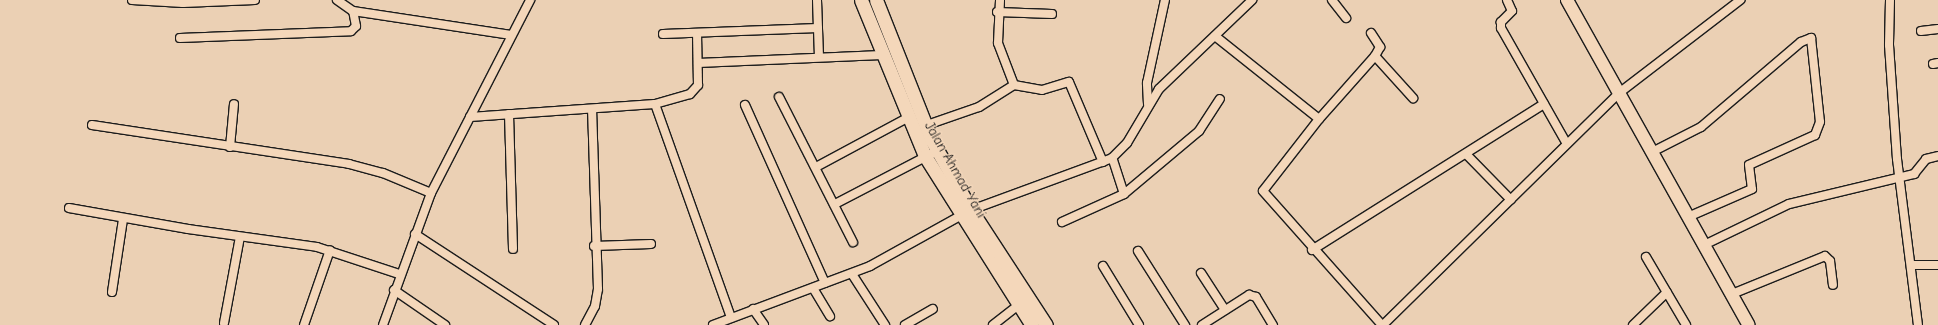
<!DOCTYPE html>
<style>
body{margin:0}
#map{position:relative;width:1938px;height:325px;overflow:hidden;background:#ebd0b4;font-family:"Comic Neue",sans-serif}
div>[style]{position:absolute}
.roads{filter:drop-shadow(1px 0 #1c1c1c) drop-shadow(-1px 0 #1c1c1c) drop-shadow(0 1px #1c1c1c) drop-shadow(0 -1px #1c1c1c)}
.street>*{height:8px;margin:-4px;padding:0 4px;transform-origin:4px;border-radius:4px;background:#f4d7ba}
.secondary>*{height:12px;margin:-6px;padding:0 6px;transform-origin:6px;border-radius:6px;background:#f4d7ba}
.primary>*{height:13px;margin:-6.5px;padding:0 6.5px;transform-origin:6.5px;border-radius:6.5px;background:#f4d7ba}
span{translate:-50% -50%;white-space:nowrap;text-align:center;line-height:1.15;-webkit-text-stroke:3px #f4d7ba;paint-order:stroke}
.street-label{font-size:14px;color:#1c1c1c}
</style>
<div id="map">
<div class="roads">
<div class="street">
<div style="left:132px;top:0;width:51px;rotate:3.4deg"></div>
<div style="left:183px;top:3px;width:72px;rotate:-2.4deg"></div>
<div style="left:337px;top:0;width:19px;rotate:35deg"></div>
<div style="left:353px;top:11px;width:160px;rotate:8.6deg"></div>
<div style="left:817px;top:0;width:57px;rotate:88deg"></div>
<div style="left:1332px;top:0;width:23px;rotate:52deg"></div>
<div style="left:1507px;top:0;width:12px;rotate:66deg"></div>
<div style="left:1512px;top:11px;width:16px;rotate:135deg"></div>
<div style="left:1501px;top:22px;width:6px;rotate:90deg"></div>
<div style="left:1501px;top:28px;width:133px;rotate:60.4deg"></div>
<div style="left:1890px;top:0;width:45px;rotate:91.3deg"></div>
<div style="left:1889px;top:45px;width:114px;rotate:86deg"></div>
<div style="left:1897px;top:159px;width:167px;rotate:82.8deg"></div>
<div style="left:997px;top:12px;width:55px;rotate:2.1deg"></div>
<div style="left:1921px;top:31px;width:17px;rotate:-7deg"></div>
<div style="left:1371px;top:33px;width:17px;rotate:57deg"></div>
<div style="left:1380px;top:47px;width:10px;rotate:119deg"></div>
<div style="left:1375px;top:56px;width:84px;rotate:131.6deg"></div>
<div style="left:1319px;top:119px;width:91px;rotate:127.9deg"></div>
<div style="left:1263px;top:191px;width:179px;rotate:48.4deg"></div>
<div style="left:663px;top:34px;width:155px;rotate:-2.2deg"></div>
<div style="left:1215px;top:36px;width:133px;rotate:38.6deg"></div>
<div style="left:180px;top:38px;width:171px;rotate:-2.3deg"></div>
<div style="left:351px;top:31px;width:7px;rotate:-45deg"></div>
<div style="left:356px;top:26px;width:15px;rotate:-101deg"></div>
<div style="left:1375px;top:56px;width:57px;rotate:47.9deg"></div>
<div style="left:698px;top:63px;width:184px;rotate:-2.5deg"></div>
<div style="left:1933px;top:64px;width:5px;rotate:-11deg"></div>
<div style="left:1014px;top:85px;width:28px;rotate:10deg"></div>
<div style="left:1042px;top:90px;width:28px;rotate:-17deg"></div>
<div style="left:1069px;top:82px;width:87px;rotate:67deg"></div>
<div style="left:779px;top:97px;width:163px;rotate:63deg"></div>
<div style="left:655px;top:104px;width:227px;rotate:70.4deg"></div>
<div style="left:1148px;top:104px;width:21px;rotate:-93deg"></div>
<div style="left:1147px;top:83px;width:85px;rotate:-77.8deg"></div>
<div style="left:745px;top:105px;width:195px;rotate:65.8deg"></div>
<div style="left:509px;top:114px;width:135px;rotate:88.3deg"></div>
<div style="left:470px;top:117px;width:185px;rotate:-4deg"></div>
<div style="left:655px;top:104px;width:36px;rotate:-16deg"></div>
<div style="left:690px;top:94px;width:12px;rotate:-48deg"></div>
<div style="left:698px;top:85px;width:50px;rotate:-91.1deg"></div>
<div style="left:92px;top:125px;width:260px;rotate:8.6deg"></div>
<div style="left:349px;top:164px;width:35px;rotate:15deg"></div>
<div style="left:383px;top:173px;width:52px;rotate:22.6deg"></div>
<div style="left:924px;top:126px;width:58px;rotate:-19.1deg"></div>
<div style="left:979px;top:107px;width:41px;rotate:-32.2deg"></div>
<div style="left:1014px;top:85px;width:45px;rotate:-110.9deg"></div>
<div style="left:998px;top:43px;width:43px;rotate:-87.3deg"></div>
<div style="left:230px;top:147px;width:43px;rotate:-84.7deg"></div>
<div style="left:1652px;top:152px;width:55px;rotate:-27deg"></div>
<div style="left:1701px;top:127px;width:131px;rotate:-40.4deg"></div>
<div style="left:1801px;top:42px;width:11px;rotate:-22deg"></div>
<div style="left:1811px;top:38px;width:84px;rotate:83.9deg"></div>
<div style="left:1820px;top:122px;width:14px;rotate:111deg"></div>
<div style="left:1815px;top:135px;width:72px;rotate:155.6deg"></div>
<div style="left:1749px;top:165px;width:24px;rotate:83deg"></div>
<div style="left:1752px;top:189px;width:70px;rotate:156.4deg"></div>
<div style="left:1466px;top:154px;width:64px;rotate:45.6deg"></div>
<div style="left:816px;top:167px;width:103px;rotate:-28.3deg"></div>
<div style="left:1124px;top:194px;width:98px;rotate:-40deg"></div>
<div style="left:1199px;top:131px;width:38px;rotate:-57deg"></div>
<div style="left:835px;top:204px;width:115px;rotate:-27.5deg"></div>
<div style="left:69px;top:208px;width:121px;rotate:10deg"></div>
<div style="left:188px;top:229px;width:130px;rotate:7.9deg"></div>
<div style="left:317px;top:247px;width:86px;rotate:18.2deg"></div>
<div style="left:971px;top:210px;width:150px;rotate:-20.2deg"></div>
<div style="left:1112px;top:158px;width:21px;rotate:-45deg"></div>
<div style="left:1127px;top:143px;width:63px;rotate:-59.3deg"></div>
<div style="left:1159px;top:89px;width:129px;rotate:-43.7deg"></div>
<div style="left:1062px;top:222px;width:68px;rotate:-24.3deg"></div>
<div style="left:1124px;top:194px;width:38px;rotate:-108deg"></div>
<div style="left:415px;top:234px;width:166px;rotate:33.2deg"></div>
<div style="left:1704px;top:245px;width:94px;rotate:-25.8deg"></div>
<div style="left:1789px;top:204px;width:129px;rotate:-13.5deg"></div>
<div style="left:1914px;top:174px;width:19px;rotate:-51deg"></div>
<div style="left:1926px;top:159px;width:12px;rotate:-14deg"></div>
<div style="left:594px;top:246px;width:57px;rotate:-2deg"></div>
<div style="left:1312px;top:250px;width:274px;rotate:-32.2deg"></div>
<div style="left:1138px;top:251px;width:88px;rotate:57.6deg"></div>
<div style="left:1646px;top:257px;width:79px;rotate:59.5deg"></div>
<div style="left:1911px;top:265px;width:27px"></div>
<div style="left:1103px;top:266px;width:69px;rotate:58.6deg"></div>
<div style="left:1201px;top:273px;width:44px;rotate:57deg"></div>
<div style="left:852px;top:274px;width:61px;rotate:57.1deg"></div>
<div style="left:813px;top:288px;width:33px;rotate:59deg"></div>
<div style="left:394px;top:290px;width:62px;rotate:34.5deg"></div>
<div style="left:112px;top:292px;width:74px;rotate:-81.4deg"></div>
<div style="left:1732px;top:294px;width:100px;rotate:-22.2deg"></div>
<div style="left:1825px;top:256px;width:7px;rotate:45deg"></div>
<div style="left:1830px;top:261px;width:24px;rotate:83deg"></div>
<div style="left:753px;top:309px;width:19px;rotate:55deg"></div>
<div style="left:224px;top:323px;width:87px;rotate:-79.5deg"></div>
<div style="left:304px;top:325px;width:79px;rotate:-70.9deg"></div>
<div style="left:383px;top:325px;width:140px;rotate:-70deg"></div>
<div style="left:431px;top:193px;width:217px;rotate:-62.8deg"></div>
<div style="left:585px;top:325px;width:21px;rotate:-62deg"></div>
<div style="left:595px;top:306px;width:17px;rotate:-80deg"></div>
<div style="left:598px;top:289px;width:180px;rotate:-91.9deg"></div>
<div style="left:713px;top:325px;width:168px;rotate:-20.6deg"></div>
<div style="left:870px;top:266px;width:105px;rotate:-29deg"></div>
<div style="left:905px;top:325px;width:32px;rotate:-30deg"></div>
<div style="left:993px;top:325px;width:33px;rotate:-38deg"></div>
<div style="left:1202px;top:325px;width:56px;rotate:-32.6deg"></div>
<div style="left:1249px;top:295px;width:7px;rotate:16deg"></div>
<div style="left:1256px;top:297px;width:33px;rotate:59deg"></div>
<div style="left:1383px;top:325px;width:331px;rotate:-44.5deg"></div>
<div style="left:1619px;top:93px;width:153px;rotate:-37.5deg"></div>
<div style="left:1633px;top:325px;width:47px;rotate:-44.1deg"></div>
</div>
<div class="secondary">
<div style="left:1567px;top:0;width:372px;rotate:60.8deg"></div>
</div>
<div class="primary">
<div style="left:861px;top:0;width:169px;rotate:67.7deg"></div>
<div style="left:925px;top:156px;width:200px;rotate:57.7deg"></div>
<div style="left:876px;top:0;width:149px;rotate:68.4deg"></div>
<div style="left:931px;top:139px;width:81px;rotate:60.6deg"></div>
<div style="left:971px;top:210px;width:137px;rotate:56.9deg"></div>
</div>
</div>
<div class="street-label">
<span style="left:955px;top:170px;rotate:60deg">Jalan Ahmad Yani</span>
</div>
</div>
